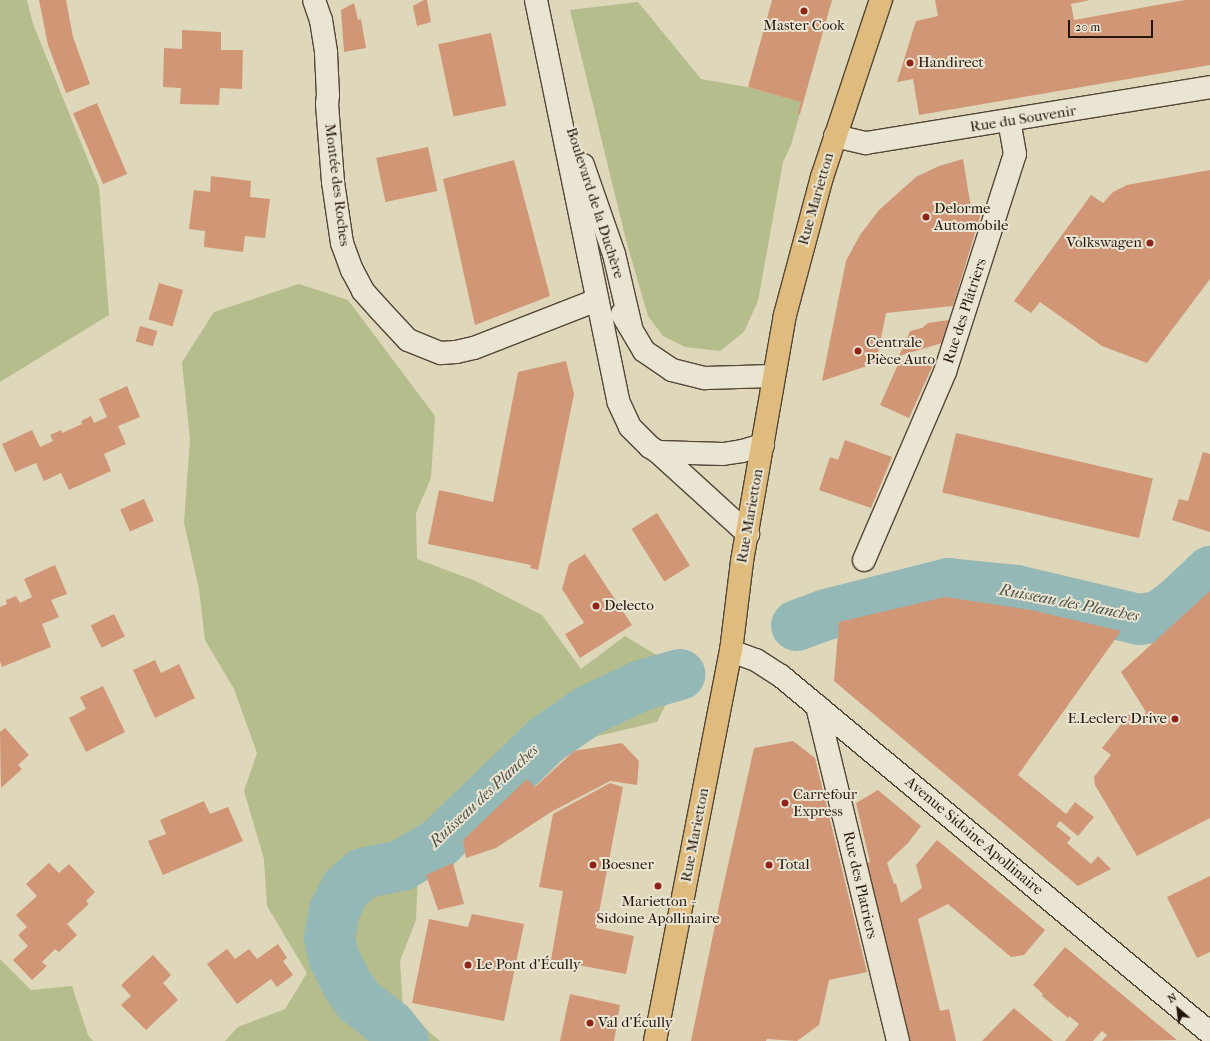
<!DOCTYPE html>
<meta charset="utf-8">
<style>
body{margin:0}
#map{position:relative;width:1210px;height:1041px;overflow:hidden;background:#ded7ba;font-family:"IM FELL French Canon",serif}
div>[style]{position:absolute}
.green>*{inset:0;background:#b5bd8d}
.river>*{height:51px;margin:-25.5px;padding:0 25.5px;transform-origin:25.5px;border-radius:25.5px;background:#94b8b6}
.building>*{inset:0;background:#d19676;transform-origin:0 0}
.roads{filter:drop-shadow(1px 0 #534637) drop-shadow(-1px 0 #534637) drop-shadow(0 1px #534637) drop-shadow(0 -1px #534637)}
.street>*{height:22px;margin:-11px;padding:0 11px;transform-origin:11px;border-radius:11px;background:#eae5d2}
.secondary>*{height:22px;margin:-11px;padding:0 11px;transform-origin:11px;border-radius:11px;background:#eae5d2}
.primary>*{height:22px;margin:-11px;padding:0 11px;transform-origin:11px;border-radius:11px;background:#dfbc7d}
.dots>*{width:11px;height:11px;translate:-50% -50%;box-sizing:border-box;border:2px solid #eae5d2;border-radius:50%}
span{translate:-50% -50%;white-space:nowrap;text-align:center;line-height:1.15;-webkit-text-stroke:4px #eae5d2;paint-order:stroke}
.poi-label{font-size:15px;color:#25160b}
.left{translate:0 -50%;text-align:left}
.right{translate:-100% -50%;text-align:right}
.street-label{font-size:15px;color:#25160b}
.water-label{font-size:16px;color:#4c4f47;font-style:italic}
.north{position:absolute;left:1158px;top:989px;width:40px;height:40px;-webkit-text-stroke:3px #eae5d2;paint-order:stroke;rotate:332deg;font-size:11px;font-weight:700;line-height:16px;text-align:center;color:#25160b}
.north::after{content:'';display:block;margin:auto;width:14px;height:18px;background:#25160b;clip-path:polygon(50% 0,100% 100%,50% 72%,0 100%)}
.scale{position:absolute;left:1068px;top:20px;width:85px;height:18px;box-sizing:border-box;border:2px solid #25160b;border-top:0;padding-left:5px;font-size:12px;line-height:14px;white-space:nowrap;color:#25160b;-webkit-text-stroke:3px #eae5d2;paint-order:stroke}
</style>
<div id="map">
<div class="green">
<div style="clip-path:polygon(0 0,27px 0,33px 24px,99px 187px,109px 315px,0 382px)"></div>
<div style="clip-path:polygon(638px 2px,701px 79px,747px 87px,803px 102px,791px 145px,783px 162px,758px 301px,744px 332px,720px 351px,685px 347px,663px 336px,648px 316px,626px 240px,570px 10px)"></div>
<div style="clip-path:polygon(299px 284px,348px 300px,435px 416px,431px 478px,416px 513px,417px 559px,478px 582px,542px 615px,581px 669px,625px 636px,658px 656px,670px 696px,657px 722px,598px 736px,535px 763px,456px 841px,418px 874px,416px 920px,400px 961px,403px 1009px,440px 1041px,225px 1041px,238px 1027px,285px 1009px,307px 973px,267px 906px,264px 859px,244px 791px,257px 753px,234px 689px,205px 640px,199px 589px,184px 523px,190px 440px,182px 362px,214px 312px)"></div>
<div style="clip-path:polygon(0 959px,31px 990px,72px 986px,88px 1035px,93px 1041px,0 1041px)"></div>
</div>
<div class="river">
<div style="left:796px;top:625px;width:32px;rotate:-20deg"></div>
<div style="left:826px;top:614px;width:126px;rotate:-14.3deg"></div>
<div style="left:948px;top:583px;width:68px;rotate:5.9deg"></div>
<div style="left:1016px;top:590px;width:126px;rotate:13.3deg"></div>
<div style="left:1139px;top:619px;width:19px;rotate:-9deg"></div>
<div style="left:1158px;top:616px;width:22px;rotate:-36deg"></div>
<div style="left:1176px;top:603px;width:47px;rotate:-43.3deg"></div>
<div style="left:403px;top:1041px;width:21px;rotate:-129deg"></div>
<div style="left:390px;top:1025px;width:41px;rotate:-142deg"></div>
<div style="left:358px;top:1000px;width:22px;rotate:-124deg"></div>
<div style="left:346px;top:982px;width:28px;rotate:-117deg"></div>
<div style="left:333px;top:957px;width:20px;rotate:-101deg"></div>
<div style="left:329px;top:937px;width:27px;rotate:-80deg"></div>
<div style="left:334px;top:910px;width:25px;rotate:-63deg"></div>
<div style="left:345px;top:888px;width:23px;rotate:-41deg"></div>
<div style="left:362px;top:873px;width:40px;rotate:-12deg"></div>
<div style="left:401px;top:865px;width:43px;rotate:-30.7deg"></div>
<div style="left:438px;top:843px;width:150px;rotate:-43.9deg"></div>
<div style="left:546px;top:739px;width:51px;rotate:-34.6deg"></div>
<div style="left:588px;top:710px;width:59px;rotate:-25.3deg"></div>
<div style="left:641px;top:685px;width:40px;rotate:-16deg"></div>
</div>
<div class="building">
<div style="clip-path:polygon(39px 0,66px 0,73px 37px,90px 84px,66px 93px,48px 45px)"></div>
<div style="clip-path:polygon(424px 0,427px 0,431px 22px,417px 26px,413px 6px)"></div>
<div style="clip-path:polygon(772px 0,832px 0,800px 114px,798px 114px,801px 102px,748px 87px)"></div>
<div style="clip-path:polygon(935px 0,1090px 0,1071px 4px,1074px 20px,1185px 0,1210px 0,1210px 65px,919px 115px,913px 79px,897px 82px,916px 21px,938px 16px)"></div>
<div style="clip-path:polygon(354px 3px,358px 20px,361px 19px,366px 48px,344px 52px,341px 10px)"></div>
<div style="clip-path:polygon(182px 30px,221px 32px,221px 50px,243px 50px,242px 89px,220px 88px,219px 105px,180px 104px,181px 88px,163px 87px,164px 48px,182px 49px)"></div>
<div style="left:491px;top:33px;width:74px;height:54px;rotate:78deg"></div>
<div style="left:97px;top:103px;width:77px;height:26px;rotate:67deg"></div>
<div style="left:428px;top:147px;width:45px;height:53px;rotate:78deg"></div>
<div style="clip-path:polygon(963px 159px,971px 208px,982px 210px,953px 306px,886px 313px,876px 363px,822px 381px,846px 261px,860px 235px,879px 210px,916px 177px,939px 166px)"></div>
<div style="clip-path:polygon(514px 160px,550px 296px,475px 325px,443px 179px)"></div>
<div style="clip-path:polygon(1210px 170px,1210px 279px,1147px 363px,1102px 346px,1040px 302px,1031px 313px,1014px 301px,1091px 195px,1103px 203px,1113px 192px,1127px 185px)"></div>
<div style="clip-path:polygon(211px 176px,251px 181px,250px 197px,270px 199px,265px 238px,245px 236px,243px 252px,204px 247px,205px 231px,189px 229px,194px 190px,210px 192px)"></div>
<div style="left:159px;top:283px;width:25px;height:38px;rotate:16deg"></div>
<div style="clip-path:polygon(949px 320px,942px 343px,899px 356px,910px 331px,922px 328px,928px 323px)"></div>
<div style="left:140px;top:326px;width:18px;height:16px;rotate:16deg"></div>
<div style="clip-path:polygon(914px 357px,933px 365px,909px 418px,880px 405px,900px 360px,905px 362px,907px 358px)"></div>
<div style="clip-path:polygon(566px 361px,574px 394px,538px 570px,530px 568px,531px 565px,428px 544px,439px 490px,493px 502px,518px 372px)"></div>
<div style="clip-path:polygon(127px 386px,140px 417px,118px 426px,126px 444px,104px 454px,111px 471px,69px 490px,61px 473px,44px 481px,36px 463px,15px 472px,2px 444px,32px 430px,40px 447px,53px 441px,50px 435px,61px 430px,62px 433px,82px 424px,81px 421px,91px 416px,94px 423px,107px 417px,99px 399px)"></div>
<div style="left:956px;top:433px;width:202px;height:61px;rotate:13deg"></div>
<div style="clip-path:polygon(845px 440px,892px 457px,871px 508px,819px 490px,830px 457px,838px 460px)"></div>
<div style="clip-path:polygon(1203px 452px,1210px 454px,1210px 532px,1172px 520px,1179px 499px,1188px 501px)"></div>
<div style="left:144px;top:499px;width:24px;height:26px;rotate:66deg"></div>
<div style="left:657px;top:513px;width:62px;height:30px;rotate:58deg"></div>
<div style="clip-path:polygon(585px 554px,632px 625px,580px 658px,565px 634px,584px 623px,562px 589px,569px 564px)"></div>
<div style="clip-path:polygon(55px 565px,67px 594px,51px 600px,59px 617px,42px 624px,51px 647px,2px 667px,0 661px,0 607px,7px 604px,6px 600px,16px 596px,20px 603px,32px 597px,24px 579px)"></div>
<div style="clip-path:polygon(1210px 591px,1210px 818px,1137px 856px,1095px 785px,1094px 777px,1111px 755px,1102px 748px,1129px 714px,1136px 725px,1146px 712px,1121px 672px)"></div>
<div style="clip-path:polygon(945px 597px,1031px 610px,1121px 631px,1018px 775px,1066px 814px,1075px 802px,1094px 817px,1078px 836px,1060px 821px,1056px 826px,1071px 838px,1067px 843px,1091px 864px,1098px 856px,1111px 869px,1078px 886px,834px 681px,839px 622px)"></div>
<div style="left:114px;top:614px;width:25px;height:26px;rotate:64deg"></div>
<div style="clip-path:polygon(155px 660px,161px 673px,179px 664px,195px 698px,155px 718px,133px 670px)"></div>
<div style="clip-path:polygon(103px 686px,125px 732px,86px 752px,69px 718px,86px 709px,80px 697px)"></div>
<div style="clip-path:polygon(5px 728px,29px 755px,18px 765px,22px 769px,1px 788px,0 732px)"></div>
<div style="clip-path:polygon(793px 741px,815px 758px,867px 972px,829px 980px,819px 1025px,797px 1041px,767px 1039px,766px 1041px,691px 1041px,720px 901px,754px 748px)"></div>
<div style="clip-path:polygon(622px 743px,639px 761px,637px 785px,610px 781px,551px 812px,496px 848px,466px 858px,463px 840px,527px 779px,535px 787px,574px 751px)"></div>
<div style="clip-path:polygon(610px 783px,623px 787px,596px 928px,634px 936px,626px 974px,551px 960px,563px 891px,539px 887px,553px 814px)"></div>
<div style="clip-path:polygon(878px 790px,921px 826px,908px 843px,887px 863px,894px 884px,896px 883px,901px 903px,922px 888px,916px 865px,937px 840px,1045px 930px,1024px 955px,1011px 957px,948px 904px,918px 919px,940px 1011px,949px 1009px,956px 1041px,908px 1041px,865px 864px,870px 862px,856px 803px)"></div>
<div style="clip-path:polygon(204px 801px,210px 814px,228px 807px,243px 841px,163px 875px,148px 841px,166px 834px,160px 820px)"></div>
<div style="clip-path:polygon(49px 863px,59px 873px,69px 864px,95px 892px,86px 901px,89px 904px,67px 924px,77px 935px,59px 952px,55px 949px,42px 962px,47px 966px,32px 980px,13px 960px,28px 946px,18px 935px,27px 927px,16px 915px,37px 896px,26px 884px)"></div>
<div style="clip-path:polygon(453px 863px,464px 904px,438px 910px,426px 875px)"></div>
<div style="clip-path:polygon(1210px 876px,1210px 952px,1197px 958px,1167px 897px)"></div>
<div style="clip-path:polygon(472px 914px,524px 924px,504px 1021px,412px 1003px,429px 919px,468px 927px)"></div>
<div style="clip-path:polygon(278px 944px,287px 958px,283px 961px,293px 975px,277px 987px,271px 979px,237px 1004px,207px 964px,227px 949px,235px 959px,249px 949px,257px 959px)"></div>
<div style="clip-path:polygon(1065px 947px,1149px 1017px,1177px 1040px,1102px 1041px,1107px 1035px,1102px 1031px,1093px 1041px,1065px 1041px,1079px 1024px,1069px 1016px,1068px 1018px,1042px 996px,1043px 994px,1033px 985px)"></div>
<div style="clip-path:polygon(153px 955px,171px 975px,163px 983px,178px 1000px,146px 1030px,121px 1005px,131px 996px,121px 985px)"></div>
<div style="clip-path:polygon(570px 994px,620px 1005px,614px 1041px,560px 1041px)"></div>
<div style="clip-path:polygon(1014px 1008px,1015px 1009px,1053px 1041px,982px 1041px)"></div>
</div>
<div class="roads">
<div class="street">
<div style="left:314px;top:0;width:21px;rotate:71deg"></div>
<div style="left:321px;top:20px;width:33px;rotate:81deg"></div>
<div style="left:326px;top:53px;width:42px;rotate:87.3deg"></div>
<div style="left:328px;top:95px;width:9px;rotate:96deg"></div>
<div style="left:327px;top:104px;width:78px;rotate:85.6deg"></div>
<div style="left:333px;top:182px;width:62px;rotate:81.6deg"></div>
<div style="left:342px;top:243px;width:29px;rotate:70deg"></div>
<div style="left:352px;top:270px;width:24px;rotate:62deg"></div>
<div style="left:363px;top:291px;width:25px;rotate:48deg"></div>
<div style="left:380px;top:310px;width:41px;rotate:47deg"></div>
<div style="left:408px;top:340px;width:35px;rotate:22deg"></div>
<div style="left:441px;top:353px;width:15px;rotate:-4deg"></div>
<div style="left:456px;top:352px;width:18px;rotate:-13deg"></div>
<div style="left:474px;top:348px;width:132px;rotate:-21.3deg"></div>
<div style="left:835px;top:136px;width:32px;rotate:13deg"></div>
<div style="left:866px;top:143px;width:349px;rotate:-9.2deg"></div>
<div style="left:864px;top:560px;width:205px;rotate:-66.7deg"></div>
<div style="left:945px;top:372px;width:229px;rotate:-72.2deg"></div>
<div style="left:1015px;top:154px;width:34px;rotate:-100deg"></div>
<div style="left:817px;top:706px;width:345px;rotate:76.4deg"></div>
</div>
<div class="secondary">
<div style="left:536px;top:0;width:409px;rotate:78.4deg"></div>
<div style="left:618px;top:401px;width:29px;rotate:65deg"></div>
<div style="left:630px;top:427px;width:28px;rotate:45deg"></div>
<div style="left:650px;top:447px;width:9px;rotate:32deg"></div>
<div style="left:658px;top:452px;width:122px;rotate:42.3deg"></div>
<div style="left:583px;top:165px;width:94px;rotate:70.8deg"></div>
<div style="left:614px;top:254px;width:75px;rotate:76.9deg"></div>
<div style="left:622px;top:314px;width:43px;rotate:59.3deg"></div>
<div style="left:644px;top:351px;width:34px;rotate:34deg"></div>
<div style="left:672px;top:370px;width:34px;rotate:14deg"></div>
<div style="left:705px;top:378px;width:68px;rotate:-1.7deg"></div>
<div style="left:658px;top:452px;width:65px;rotate:1.8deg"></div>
<div style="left:723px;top:454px;width:19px;rotate:-9deg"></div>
<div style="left:742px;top:451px;width:22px;rotate:-16deg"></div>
<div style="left:731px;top:651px;width:27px;rotate:20deg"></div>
<div style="left:756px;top:660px;width:30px;rotate:33deg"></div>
<div style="left:781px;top:676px;width:558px;rotate:39.77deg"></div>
</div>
<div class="primary">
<div style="left:655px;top:1041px;width:397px;rotate:-79deg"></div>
<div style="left:731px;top:651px;width:91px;rotate:-83deg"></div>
<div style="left:742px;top:561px;width:250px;rotate:-80.1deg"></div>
<div style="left:785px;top:315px;width:143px;rotate:-75deg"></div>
<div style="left:822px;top:177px;width:187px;rotate:-71.6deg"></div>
</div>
</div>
<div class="dots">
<div style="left:804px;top:11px;background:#8f2418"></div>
<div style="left:910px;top:63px;background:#8f2418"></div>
<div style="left:926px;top:217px;background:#8f2418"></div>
<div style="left:1150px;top:243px;background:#8f2418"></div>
<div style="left:858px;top:351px;background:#8f2418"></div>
<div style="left:596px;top:606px;background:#8f2418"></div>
<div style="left:1175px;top:719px;background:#8f2418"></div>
<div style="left:785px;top:803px;background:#8f2418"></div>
<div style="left:593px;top:865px;background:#8f2418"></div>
<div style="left:769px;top:865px;background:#8f2418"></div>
<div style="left:658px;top:886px;background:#8f2418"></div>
<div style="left:468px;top:965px;background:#8f2418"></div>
<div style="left:590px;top:1023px;background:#8f2418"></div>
</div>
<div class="poi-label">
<span style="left:804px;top:26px">Master Cook</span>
<span class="left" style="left:918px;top:63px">Handirect</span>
<span class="left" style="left:934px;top:217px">Delorme<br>Automobile</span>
<span class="right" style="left:1142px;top:243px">Volkswagen</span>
<span class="left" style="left:866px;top:351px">Centrale<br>Pièce Auto</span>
<span class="left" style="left:604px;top:606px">Delecto</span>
<span class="right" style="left:1167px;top:719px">E.Leclerc Drive</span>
<span class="left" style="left:793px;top:803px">Carrefour<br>Express</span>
<span class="left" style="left:601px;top:865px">Boesner</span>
<span class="left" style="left:777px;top:865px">Total</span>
<span style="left:658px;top:910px">Marietton -<br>Sidoine Apollinaire</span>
<span class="left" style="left:476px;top:965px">Le Pont d'Écully</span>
<span class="left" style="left:598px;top:1023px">Val d'Écully</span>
</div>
<div class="street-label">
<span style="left:1023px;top:119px;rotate:-9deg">Rue du Souvenir</span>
<span style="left:337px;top:185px;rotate:83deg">Montée des Roches</span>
<span style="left:816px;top:199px;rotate:-74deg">Rue Marietton</span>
<span style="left:595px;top:203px;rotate:72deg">Boulevard de la Duchère</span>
<span style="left:965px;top:311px;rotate:-72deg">Rue des Plâtriers</span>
<span style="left:750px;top:516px;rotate:-80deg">Rue Marietton</span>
<span style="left:695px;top:835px;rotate:-79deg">Rue Marietton</span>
<span style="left:974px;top:836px;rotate:40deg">Avenue Sidoine Apollinaire</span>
<span style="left:860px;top:885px;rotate:77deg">Rue des Platriers</span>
</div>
<div class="water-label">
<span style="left:1069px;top:603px;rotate:11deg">Ruisseau des Planches</span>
<span style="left:484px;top:796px;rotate:-43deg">Ruisseau des Planches</span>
</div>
<div class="north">N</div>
<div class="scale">20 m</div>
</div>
